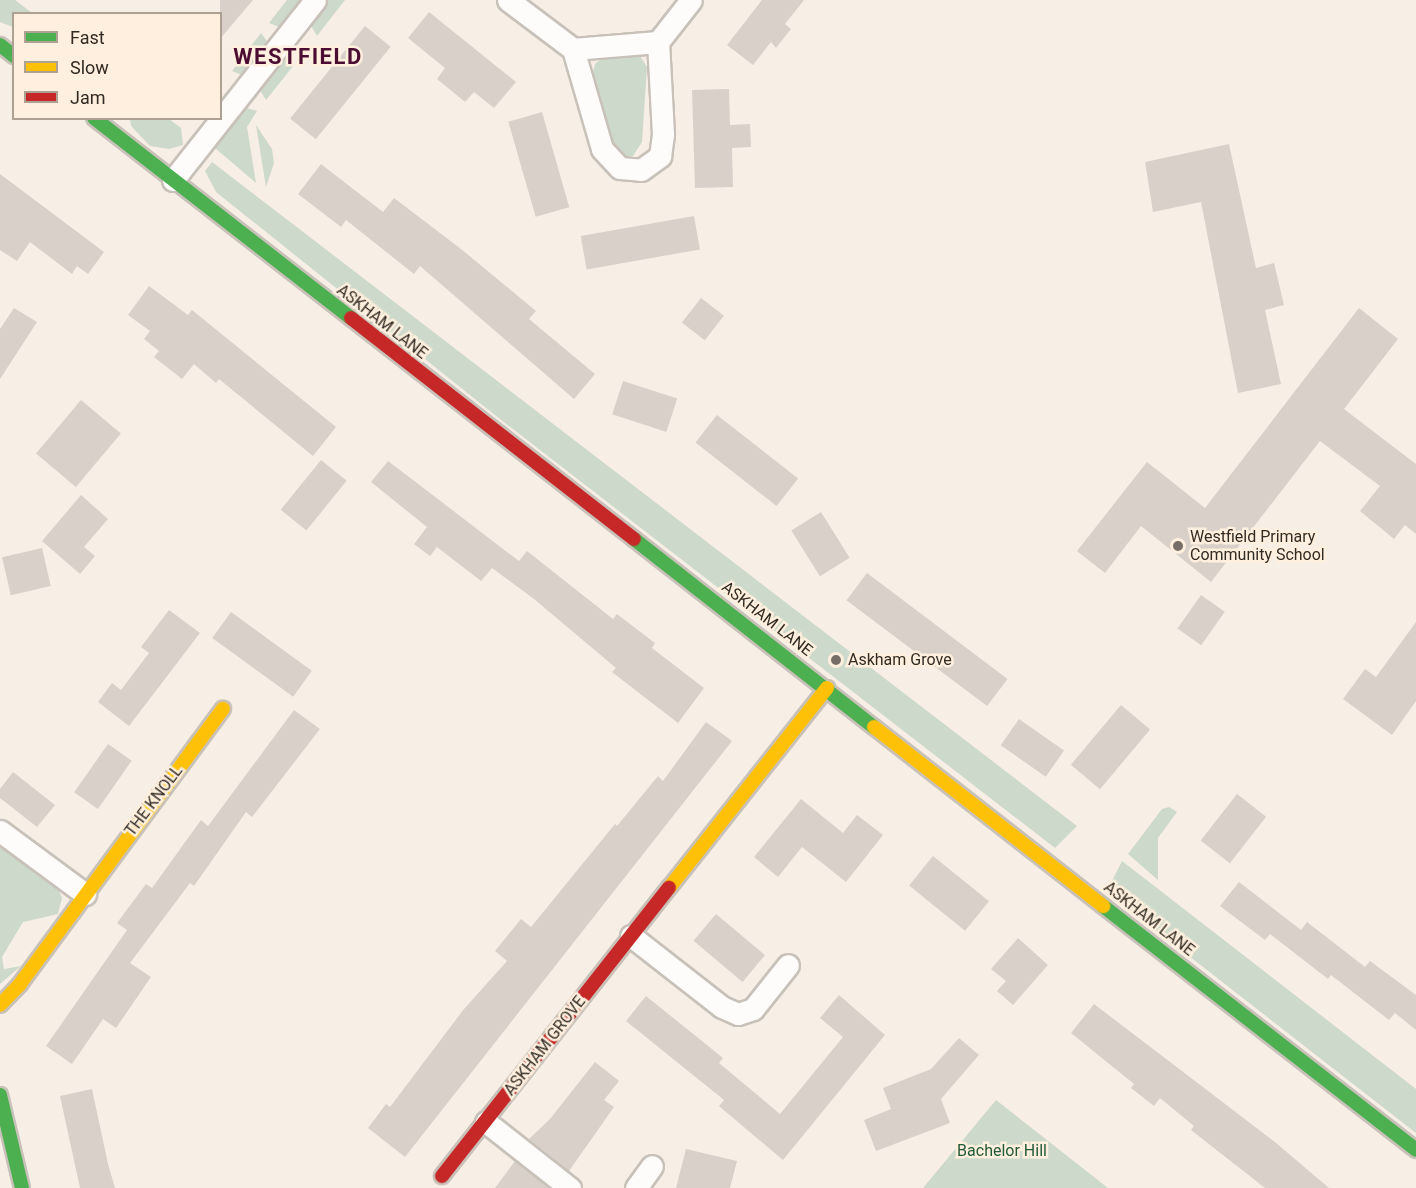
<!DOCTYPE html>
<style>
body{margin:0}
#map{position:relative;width:1416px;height:1188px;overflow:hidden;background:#f7eee5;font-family:Roboto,sans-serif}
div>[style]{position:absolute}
.green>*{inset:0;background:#cdd9ca}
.building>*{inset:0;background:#d9d1c9;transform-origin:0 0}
.roads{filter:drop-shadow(2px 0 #c8c1b9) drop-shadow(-2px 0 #c8c1b9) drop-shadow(0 2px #c8c1b9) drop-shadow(0 -2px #c8c1b9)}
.street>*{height:21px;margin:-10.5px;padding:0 10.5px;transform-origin:10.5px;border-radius:10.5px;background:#fefcfb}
.fast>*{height:14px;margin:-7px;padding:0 7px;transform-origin:7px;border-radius:7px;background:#4caf50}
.slow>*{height:14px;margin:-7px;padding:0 7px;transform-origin:7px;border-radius:7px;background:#ffc107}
.jam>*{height:14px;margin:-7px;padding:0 7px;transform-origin:7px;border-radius:7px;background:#c62828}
.dots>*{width:16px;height:16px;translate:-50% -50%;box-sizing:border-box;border:3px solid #feefde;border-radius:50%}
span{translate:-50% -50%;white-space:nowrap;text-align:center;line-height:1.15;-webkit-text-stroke:5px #feefde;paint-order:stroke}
.street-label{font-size:16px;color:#322b23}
.poi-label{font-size:16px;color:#322b23}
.left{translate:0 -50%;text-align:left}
.park-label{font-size:16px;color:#215a38}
.district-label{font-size:22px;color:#4b0d32;font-weight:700;letter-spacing:1.5px}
.legend{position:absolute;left:12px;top:12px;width:210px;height:108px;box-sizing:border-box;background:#feefde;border:2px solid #aca193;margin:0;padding:8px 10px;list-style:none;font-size:18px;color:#322b23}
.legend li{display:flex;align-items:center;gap:12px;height:30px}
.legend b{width:30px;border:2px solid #aca193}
</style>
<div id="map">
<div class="green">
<div style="clip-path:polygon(0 0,15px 0,32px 13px,14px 14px,13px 27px,0 22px)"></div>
<div style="clip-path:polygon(287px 0,303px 0,282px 28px,269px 23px)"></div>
<div style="clip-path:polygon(328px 0,345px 0,317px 36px,310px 24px)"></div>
<div style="clip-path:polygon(261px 33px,269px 44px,244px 76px,232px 71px)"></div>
<div style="clip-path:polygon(631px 53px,640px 56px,647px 67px,642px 142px,633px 156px,623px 156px,611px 149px,593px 73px,595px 64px,607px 54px)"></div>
<div style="clip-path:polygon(282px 59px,294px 65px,266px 100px,259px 89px)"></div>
<div style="clip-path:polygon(247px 108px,257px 111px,247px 127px,256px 183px,215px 148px)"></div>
<div style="clip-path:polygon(130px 119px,169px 119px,181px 128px,183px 145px,169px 149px,150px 146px,131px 126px)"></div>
<div style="clip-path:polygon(256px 125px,272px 149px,274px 163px,266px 187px)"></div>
<div style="clip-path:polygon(212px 162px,1077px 826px,1055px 848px,505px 423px,216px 192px,205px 171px)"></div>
<div style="clip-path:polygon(1169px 807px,1177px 812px,1158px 838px,1158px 880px,1128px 854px,1162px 809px)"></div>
<div style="clip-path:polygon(0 840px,57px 886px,62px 898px,58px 914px,23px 922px,2px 957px,4px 969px,21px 966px,0 984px)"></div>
<div style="clip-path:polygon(1122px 861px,1416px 1089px,1416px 1133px,1121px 903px,1111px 883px)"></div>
<div style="clip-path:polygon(996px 1100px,1108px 1188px,923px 1188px)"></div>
</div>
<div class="building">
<div style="clip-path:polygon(220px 0,253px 0,220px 39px)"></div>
<div style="clip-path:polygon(762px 0,804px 0,785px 24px,791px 29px,776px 48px,771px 42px,753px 65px,727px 45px)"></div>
<div style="clip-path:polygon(429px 12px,516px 82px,494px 108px,474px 92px,465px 102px,437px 79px,445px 68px,408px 38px)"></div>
<div style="left:365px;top:26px;width:33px;height:119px;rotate:39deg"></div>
<div style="clip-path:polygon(729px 89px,730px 125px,750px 124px,751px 147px,732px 148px,733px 187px,695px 188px,692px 90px)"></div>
<div style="left:542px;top:112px;width:99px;height:35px;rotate:74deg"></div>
<div style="clip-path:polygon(1229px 144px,1256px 268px,1274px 263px,1284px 305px,1265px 310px,1281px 384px,1238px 393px,1201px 202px,1153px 212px,1145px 162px)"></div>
<div style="clip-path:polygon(321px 164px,383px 212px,394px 198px,461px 249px,536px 311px,529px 319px,595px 374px,574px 399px,420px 266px,414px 274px,346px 220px,341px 227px,298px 194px)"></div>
<div style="clip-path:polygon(0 174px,104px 252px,88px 274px,77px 266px,72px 274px,30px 242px,17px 261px,0 250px)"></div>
<div style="left:694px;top:216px;width:34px;height:115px;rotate:80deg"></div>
<div style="clip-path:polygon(149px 286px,188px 315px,192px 310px,336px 427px,313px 456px,219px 379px,216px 383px,194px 364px,182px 379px,154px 357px,159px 351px,144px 339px,150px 331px,128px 315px)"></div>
<div style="left:701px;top:298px;width:29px;height:31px;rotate:38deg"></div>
<div style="clip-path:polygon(14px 308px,37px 322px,0 379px,0 329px)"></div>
<div style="clip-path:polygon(1359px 308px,1398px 339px,1344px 409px,1416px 464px,1416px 534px,1405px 525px,1394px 539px,1360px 511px,1380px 486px,1320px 441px,1211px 582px,1141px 526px,1105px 573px,1077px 551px,1147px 462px,1205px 508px)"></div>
<div style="left:623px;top:381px;width:57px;height:35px;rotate:18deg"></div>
<div style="left:81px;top:400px;width:52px;height:70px;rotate:40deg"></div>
<div style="left:717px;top:415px;width:103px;height:35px;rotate:38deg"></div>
<div style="left:321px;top:460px;width:33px;height:64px;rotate:39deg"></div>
<div style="clip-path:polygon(388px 461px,519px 561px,527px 551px,613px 619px,617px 614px,655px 643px,652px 648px,704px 688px,678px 723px,612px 672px,616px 668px,534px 599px,492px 568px,481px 581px,437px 547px,430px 556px,414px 544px,427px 527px,371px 482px)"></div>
<div style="clip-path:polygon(81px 495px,108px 519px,84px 547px,95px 556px,80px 574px,42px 541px)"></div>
<div style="left:821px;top:512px;width:54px;height:35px;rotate:58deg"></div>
<div style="left:42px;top:548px;width:39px;height:41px;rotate:77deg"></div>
<div style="left:867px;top:573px;width:176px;height:34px;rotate:37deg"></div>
<div style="left:1201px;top:595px;width:29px;height:41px;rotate:35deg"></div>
<div style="clip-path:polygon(169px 610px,200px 633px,129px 726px,98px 702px,112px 683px,121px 690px,149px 653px,141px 647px)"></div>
<div style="left:231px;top:612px;width:100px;height:32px;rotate:36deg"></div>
<div style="clip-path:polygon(1416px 622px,1416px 701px,1392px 735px,1343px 699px,1365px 669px,1376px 677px)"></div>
<div style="left:1121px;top:705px;width:38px;height:78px;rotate:40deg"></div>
<div style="clip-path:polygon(294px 710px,320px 729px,252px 817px,246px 812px,194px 886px,190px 883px,130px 963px,151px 977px,116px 1028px,103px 1019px,72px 1064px,46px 1046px,127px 930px,117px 923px,146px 884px,152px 888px,201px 820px,208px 826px)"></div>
<div style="left:1019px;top:719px;width:55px;height:32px;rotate:35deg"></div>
<div style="clip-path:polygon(706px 722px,732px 741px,405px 1157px,368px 1128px,386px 1104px,390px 1107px,464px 1009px,507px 961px,495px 951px,521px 919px,531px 927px,615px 824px,617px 826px,658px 776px,663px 781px)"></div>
<div style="left:108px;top:744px;width:29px;height:59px;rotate:35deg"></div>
<div style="clip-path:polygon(13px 772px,55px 805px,37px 827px,0 798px,0 789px)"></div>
<div style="left:1237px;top:794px;width:37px;height:59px;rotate:38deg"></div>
<div style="clip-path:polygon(801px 799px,843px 833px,857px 815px,883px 835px,846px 882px,802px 847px,778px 877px,754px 857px)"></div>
<div style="left:933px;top:856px;width:72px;height:38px;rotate:39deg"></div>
<div style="clip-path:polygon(1239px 882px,1301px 930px,1307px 922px,1365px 967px,1370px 961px,1416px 995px,1416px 1030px,1395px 1013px,1389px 1020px,1331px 975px,1328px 979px,1270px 934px,1265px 940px,1220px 906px)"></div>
<div style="left:716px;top:914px;width:64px;height:35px;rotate:40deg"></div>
<div style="clip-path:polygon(1018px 938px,1048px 965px,1013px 1005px,997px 991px,1006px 981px,991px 969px)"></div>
<div style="clip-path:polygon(839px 995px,885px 1035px,783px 1160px,719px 1106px,724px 1100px,626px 1021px,646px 996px,723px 1058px,719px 1063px,780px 1114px,843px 1037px,820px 1018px)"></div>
<div style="clip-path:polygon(1094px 1004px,1275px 1142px,1329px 1188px,1265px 1188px,1191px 1130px,1194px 1126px,1160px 1098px,1154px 1106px,1131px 1088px,1134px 1084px,1071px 1033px)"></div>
<div style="clip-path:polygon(959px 1038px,979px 1055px,941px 1099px,950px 1123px,876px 1151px,864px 1120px,891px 1109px,883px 1088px,931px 1069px)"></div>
<div style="clip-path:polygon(595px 1062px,619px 1081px,604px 1100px,614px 1107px,569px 1171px,529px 1139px,550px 1119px)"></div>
<div style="clip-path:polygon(92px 1089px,108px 1164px,115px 1188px,80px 1188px,60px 1096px)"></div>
<div style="clip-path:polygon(686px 1149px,737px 1161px,730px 1188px,676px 1188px)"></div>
<div style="clip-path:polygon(515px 1161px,549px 1188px,495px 1188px)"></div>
</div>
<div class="roads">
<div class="street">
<div style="left:508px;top:0;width:81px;rotate:37deg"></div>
<div style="left:573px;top:49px;width:85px;rotate:-4.7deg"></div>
<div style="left:658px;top:42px;width:53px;rotate:-51.8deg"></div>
<div style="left:573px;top:49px;width:104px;rotate:73.8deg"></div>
<div style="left:602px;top:149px;width:26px;rotate:47deg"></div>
<div style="left:620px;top:168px;width:21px;rotate:5deg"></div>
<div style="left:641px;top:170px;width:24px;rotate:-36deg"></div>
<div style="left:660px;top:156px;width:22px;rotate:-82deg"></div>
<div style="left:663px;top:134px;width:92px;rotate:-93.1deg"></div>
<div style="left:173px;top:180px;width:229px;rotate:-51.7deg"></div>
<div style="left:0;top:831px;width:106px;rotate:36.5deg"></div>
<div style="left:631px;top:936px;width:115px;rotate:38deg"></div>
<div style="left:722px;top:1007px;width:17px;rotate:24deg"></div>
<div style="left:738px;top:1014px;width:16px;rotate:-18deg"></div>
<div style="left:753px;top:1009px;width:56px;rotate:-51.5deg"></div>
<div style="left:486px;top:1122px;width:107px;rotate:38.2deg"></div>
<div style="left:636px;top:1188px;width:27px;rotate:-54deg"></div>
</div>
<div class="fast">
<div style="left:0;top:45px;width:18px;rotate:38deg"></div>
<div style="left:94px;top:118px;width:326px;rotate:37.9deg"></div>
<div style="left:634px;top:539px;width:305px;rotate:38.1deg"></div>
<div style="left:1103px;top:906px;width:397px;rotate:37.9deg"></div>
<div style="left:0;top:1095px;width:96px;rotate:76.7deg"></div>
</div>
<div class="slow">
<div style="left:874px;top:727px;width:291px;rotate:38deg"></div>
<div style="left:669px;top:888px;width:255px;rotate:-51.7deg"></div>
<div style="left:0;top:1005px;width:29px;rotate:-46deg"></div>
<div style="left:20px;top:984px;width:342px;rotate:-53.6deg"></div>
</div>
<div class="jam">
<div style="left:351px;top:318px;width:359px;rotate:38deg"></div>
<div style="left:442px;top:1176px;width:367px;rotate:-51.8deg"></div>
</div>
</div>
<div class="dots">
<div style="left:1178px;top:546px;background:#776f67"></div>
<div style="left:836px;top:660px;background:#776f67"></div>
</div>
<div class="street-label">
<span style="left:382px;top:322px;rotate:38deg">ASKHAM LANE</span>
<span style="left:767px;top:619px;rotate:38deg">ASKHAM LANE</span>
<span style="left:154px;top:801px;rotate:-53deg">THE KNOLL</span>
<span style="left:1149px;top:919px;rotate:38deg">ASKHAM LANE</span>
<span style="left:545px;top:1046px;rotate:-52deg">ASKHAM GROVE</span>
</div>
<div class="poi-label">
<span class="left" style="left:1190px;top:546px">Westfield Primary<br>Community School</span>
<span class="left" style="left:848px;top:660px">Askham Grove</span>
</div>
<div class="park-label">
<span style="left:1002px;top:1151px">Bachelor Hill</span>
</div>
<div class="district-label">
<span style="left:298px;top:57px">WESTFIELD</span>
</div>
<ul class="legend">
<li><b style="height:8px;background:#4caf50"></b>Fast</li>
<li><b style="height:8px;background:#ffc107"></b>Slow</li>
<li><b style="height:8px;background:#c62828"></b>Jam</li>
</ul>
</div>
